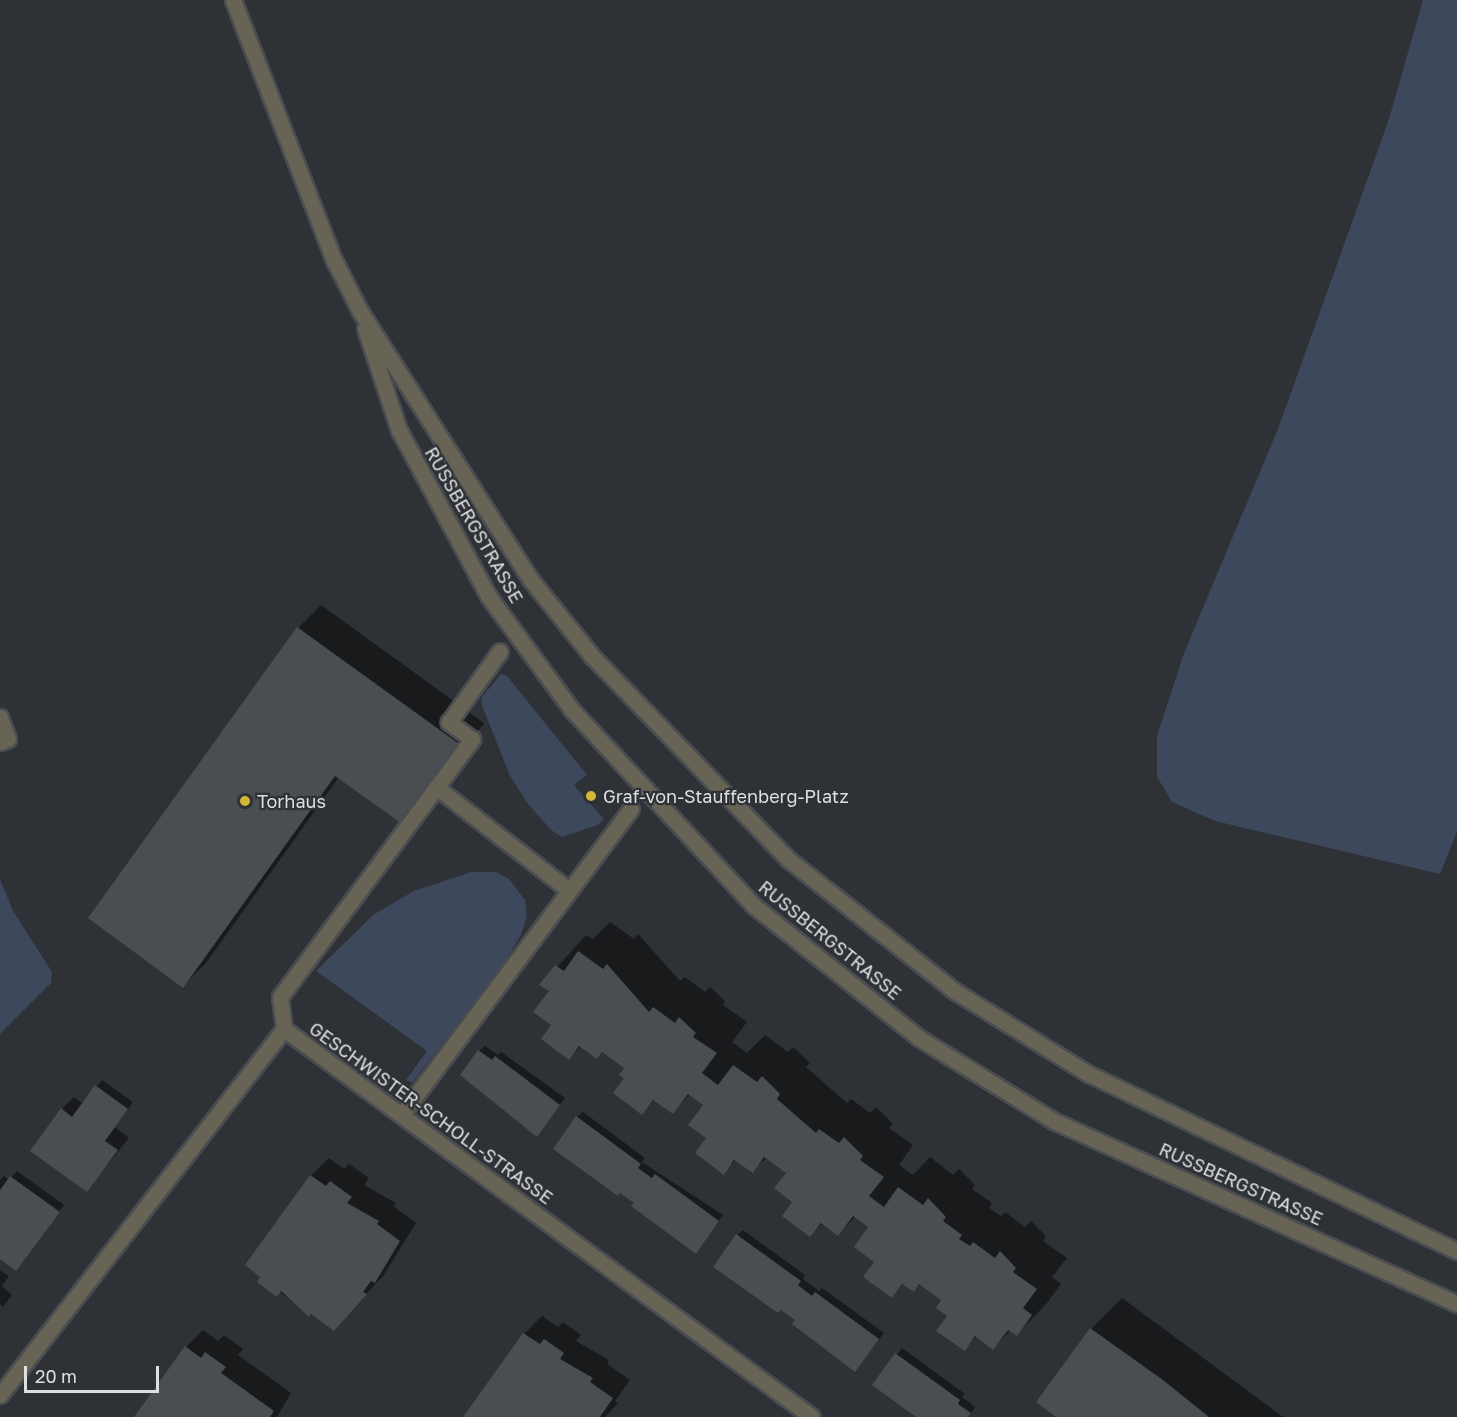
<!DOCTYPE html>
<style>
body{margin:0}
#map{position:relative;width:1457px;height:1417px;overflow:hidden;background:#2e3135;font-family:"Golos Text",sans-serif}
div>[style]{position:absolute}
.green>*{inset:0;background:#3d485c}
.shadow>*{inset:0;background:#0007}
.building>*{inset:0;background:#4a4d52}
.roads{filter:drop-shadow(2px 0 #4a4d51) drop-shadow(-2px 0 #4a4d51) drop-shadow(0 2px #4a4d51) drop-shadow(0 -2px #4a4d51)}
.minor>*{height:15px;margin:-7.5px;padding:0 7.5px;transform-origin:7.5px;border-radius:7.5px;background:#686455}
.dots>*{width:16px;height:16px;translate:-50% -50%;box-sizing:border-box;border:3px solid #2e3135;border-radius:50%}
span{translate:-50% -50%;white-space:nowrap;text-align:center;line-height:1.15;-webkit-text-stroke:4.5px #2e3135;paint-order:stroke}
.street-label{font-size:18px;color:#dedfe2}
.poi-label{font-size:18px;color:#dedfe2}
.left{translate:0 -50%;text-align:left}
.scale{position:absolute;left:24px;top:1366px;width:135px;height:27px;box-sizing:border-box;border:3px solid #dedfe2;border-top:0;padding-left:8px;font-size:18px;line-height:21px;white-space:nowrap;color:#dedfe2;-webkit-text-stroke:4px #2e3135;paint-order:stroke}
</style>
<div id="map">
<div class="green">
<div style="clip-path:polygon(1423px 0,1457px 0,1457px 832px,1440px 874px,1215px 821px,1172px 802px,1157px 777px,1157px 736px,1184px 653px,1278px 429px,1389px 119px)"></div>
<div style="clip-path:polygon(501px 674px,507px 676px,587px 775px,574px 785px,604px 819px,598px 825px,562px 837px,551px 830px,528px 804px,510px 776px,482px 705px,482px 697px)"></div>
<div style="clip-path:polygon(471px 872px,496px 872px,509px 879px,525px 900px,527px 916px,521px 935px,504px 963px,412px 1083px,406px 1080px,427px 1051px,316px 971px,373px 915px,414px 891px)"></div>
<div style="clip-path:polygon(0 879px,13px 911px,52px 972px,51px 983px,0 1034px)"></div>
</div>
<div class="shadow">
<div style="clip-path:polygon(321px 605px,484px 723px,428px 801px,339px 777px,206px 963px,183px 986px,298px 628px)"></div>
<div style="clip-path:polygon(610px 922px,634px 939px,638px 934px,680px 981px,685px 977px,705px 992px,710px 987px,725px 1001px,723px 1005px,747px 1022px,732px 1042px,747px 1053px,765px 1035px,788px 1052px,793px 1047px,810px 1063px,806px 1067px,847px 1103px,851px 1099px,870px 1113px,876px 1107px,893px 1124px,889px 1128px,913px 1145px,899px 1165px,913px 1175px,930px 1157px,953px 1175px,959px 1169px,975px 1185px,972px 1189px,992px 1203px,989px 1208px,1001px 1216px,1005px 1212px,1025px 1227px,1031px 1221px,1046px 1236px,1043px 1241px,1067px 1258px,1052px 1277px,1061px 1284px,1047px 1303px,1017px 1334px,1011px 1330px,993px 1348px,977px 1336px,964px 1349px,943px 1299px,920px 1284px,914px 1290px,904px 1283px,892px 1296px,876px 1261px,870px 1226px,856px 1216px,838px 1234px,823px 1223px,810px 1235px,794px 1201px,788px 1172px,767px 1157px,752px 1171px,736px 1160px,723px 1173px,708px 1138px,705px 1105px,690px 1094px,673px 1112px,655px 1099px,642px 1113px,626px 1078px,626px 1067px,604px 1051px,597px 1057px,581px 1046px,569px 1058px,553px 1025px,551px 991px,541px 985px,586px 935px,593px 939px)"></div>
<div style="clip-path:polygon(485px 1046px,498px 1055px,501px 1052px,565px 1098px,542px 1129px,479px 1051px)"></div>
<div style="clip-path:polygon(102px 1080px,133px 1102px,115px 1127px,129px 1138px,87px 1190px,62px 1109px,74px 1097px,83px 1104px)"></div>
<div style="clip-path:polygon(583px 1112px,645px 1158px,642px 1162px,723px 1215px,701px 1246px,636px 1203px,577px 1117px)"></div>
<div style="clip-path:polygon(329px 1158px,344px 1169px,349px 1164px,369px 1178px,364px 1185px,396px 1203px,393px 1206px,416px 1223px,383px 1276px,334px 1329px,312px 1312px,309px 1315px,247px 1265px,311px 1176px)"></div>
<div style="clip-path:polygon(17px 1171px,64px 1205px,16px 1269px,0 1257px,0 1180px,4px 1176px,9px 1180px)"></div>
<div style="clip-path:polygon(743px 1230px,805px 1275px,803px 1279px,819px 1291px,822px 1288px,884px 1333px,855px 1370px,797px 1320px,737px 1235px)"></div>
<div style="clip-path:polygon(0 1270px,9px 1276px,2px 1286px,12px 1295px,3px 1307px,0 1304px)"></div>
<div style="clip-path:polygon(1122px 1298px,1283px 1417px,1059px 1417px,1091px 1329px)"></div>
<div style="clip-path:polygon(542px 1316px,558px 1327px,563px 1322px,581px 1335px,576px 1341px,609px 1360px,607px 1364px,630px 1380px,615px 1401px,618px 1403px,605px 1417px,465px 1417px,524px 1334px)"></div>
<div style="clip-path:polygon(203px 1330px,218px 1341px,224px 1335px,243px 1349px,238px 1355px,291px 1393px,277px 1417px,135px 1417px,186px 1347px)"></div>
<div style="clip-path:polygon(902px 1348px,965px 1394px,962px 1397px,975px 1407px,968px 1417px,918px 1417px,874px 1385px)"></div>
</div>
<div class="building">
<div style="clip-path:polygon(297px 627px,462px 746px,405px 826px,335px 776px,183px 988px,88px 918px)"></div>
<div style="clip-path:polygon(578px 951px,603px 969px,607px 964px,649px 1012px,653px 1007px,675px 1023px,679px 1017px,696px 1033px,693px 1037px,717px 1053px,702px 1073px,718px 1085px,733px 1065px,757px 1082px,762px 1076px,780px 1094px,777px 1099px,816px 1133px,819px 1129px,839px 1143px,844px 1137px,863px 1156px,860px 1160px,884px 1177px,869px 1196px,884px 1207px,898px 1187px,923px 1205px,928px 1198px,946px 1217px,943px 1221px,962px 1235px,959px 1239px,970px 1246px,973px 1242px,995px 1258px,1000px 1251px,1016px 1268px,1013px 1272px,1037px 1289px,1023px 1308px,1032px 1315px,1017px 1336px,1008px 1330px,993px 1350px,975px 1336px,965px 1351px,936px 1331px,947px 1316px,936px 1308px,941px 1300px,919px 1284px,914px 1292px,902px 1284px,892px 1298px,863px 1277px,874px 1262px,854px 1247px,868px 1227px,853px 1216px,838px 1236px,821px 1223px,810px 1237px,782px 1216px,792px 1202px,774px 1188px,786px 1173px,764px 1157px,753px 1173px,734px 1160px,724px 1175px,695px 1153px,706px 1138px,688px 1125px,703px 1105px,688px 1094px,673px 1114px,653px 1100px,642px 1115px,613px 1093px,624px 1078px,619px 1075px,624px 1068px,602px 1052px,597px 1059px,579px 1046px,569px 1060px,541px 1039px,551px 1025px,533px 1012px,549px 991px,539px 985px,555px 965px,564px 971px)"></div>
<div style="clip-path:polygon(478px 1050px,492px 1060px,495px 1056px,560px 1105px,537px 1137px,460px 1075px)"></div>
<div style="clip-path:polygon(95px 1085px,128px 1109px,105px 1141px,118px 1150px,87px 1192px,30px 1151px,61px 1108px,72px 1117px)"></div>
<div style="clip-path:polygon(576px 1116px,641px 1164px,638px 1168px,652px 1178px,655px 1174px,719px 1221px,696px 1254px,631px 1206px,634px 1203px,620px 1193px,618px 1196px,553px 1149px)"></div>
<div style="clip-path:polygon(310px 1175px,326px 1186px,330px 1181px,352px 1197px,347px 1203px,379px 1221px,377px 1224px,400px 1241px,375px 1283px,371px 1281px,363px 1292px,367px 1294px,334px 1331px,311px 1314px,309px 1317px,281px 1291px,277px 1297px,257px 1282px,260px 1277px,245px 1265px)"></div>
<div style="clip-path:polygon(10px 1176px,60px 1212px,16px 1271px,0 1259px,0 1190px)"></div>
<div style="clip-path:polygon(736px 1234px,801px 1281px,798px 1285px,812px 1296px,815px 1292px,879px 1339px,855px 1372px,792px 1324px,795px 1320px,781px 1310px,778px 1313px,713px 1267px)"></div>
<div style="clip-path:polygon(1090px 1328px,1163px 1380px,1209px 1417px,1056px 1417px,1036px 1402px)"></div>
<div style="clip-path:polygon(523px 1333px,540px 1344px,544px 1339px,564px 1353px,560px 1359px,593px 1378px,590px 1382px,613px 1398px,600px 1417px,463px 1417px)"></div>
<div style="clip-path:polygon(185px 1346px,201px 1358px,205px 1352px,226px 1367px,221px 1373px,274px 1411px,270px 1417px,134px 1417px)"></div>
<div style="clip-path:polygon(895px 1353px,960px 1400px,958px 1404px,971px 1413px,968px 1417px,916px 1417px,872px 1385px)"></div>
</div>
<div class="roads">
<div class="minor">
<div style="left:233px;top:0;width:279px;rotate:68.8deg"></div>
<div style="left:334px;top:260px;width:57px;rotate:63deg"></div>
<div style="left:360px;top:311px;width:319px;rotate:57.6deg"></div>
<div style="left:531px;top:580px;width:96px;rotate:51.3deg"></div>
<div style="left:591px;top:655px;width:284px;rotate:46deg"></div>
<div style="left:788px;top:859px;width:211px;rotate:38.4deg"></div>
<div style="left:953px;top:990px;width:158px;rotate:31.8deg"></div>
<div style="left:1087px;top:1073px;width:411px;rotate:25.7deg"></div>
<div style="left:365px;top:328px;width:108px;rotate:71.6deg"></div>
<div style="left:399px;top:430px;width:190px;rotate:61.7deg"></div>
<div style="left:489px;top:597px;width:140px;rotate:53.7deg"></div>
<div style="left:572px;top:710px;width:266px;rotate:47.1deg"></div>
<div style="left:753px;top:905px;width:213px;rotate:38.7deg"></div>
<div style="left:919px;top:1038px;width:158px;rotate:31.6deg"></div>
<div style="left:1054px;top:1121px;width:443px;rotate:24.4deg"></div>
<div style="left:0;top:717px;width:23px;rotate:70deg"></div>
<div style="left:8px;top:739px;width:9px;rotate:159deg"></div>
<div style="left:436px;top:787px;width:168px;rotate:37.8deg"></div>
<div style="left:284px;top:1029px;width:32px;rotate:-97deg"></div>
<div style="left:280px;top:997px;width:322px;rotate:-53.3deg"></div>
<div style="left:472px;top:739px;width:29px;rotate:-144deg"></div>
<div style="left:449px;top:722px;width:87px;rotate:-54.3deg"></div>
<div style="left:401px;top:1115px;width:383px;rotate:-53.1deg"></div>
<div style="left:0;top:1395px;width:463px;rotate:-52.2deg"></div>
<div style="left:284px;top:1029px;width:655px;rotate:36.31deg"></div>
</div>
</div>
<div class="dots">
<div style="left:591px;top:796px;background:#d2b735"></div>
<div style="left:245px;top:801px;background:#d2b735"></div>
</div>
<div class="street-label">
<span style="left:474px;top:525px;rotate:60deg">RUSSBERGSTRASSE</span>
<span style="left:830px;top:940px;rotate:39deg">RUSSBERGSTRASSE</span>
<span style="left:431px;top:1113px;rotate:36deg">GESCHWISTER-SCHOLL-STRASSE</span>
<span style="left:1241px;top:1184px;rotate:24deg">RUSSBERGSTRASSE</span>
</div>
<div class="poi-label">
<span class="left" style="left:603px;top:796px">Graf-von-Stauffenberg-Platz</span>
<span class="left" style="left:257px;top:801px">Torhaus</span>
</div>
<div class="scale">20 m</div>
</div>
